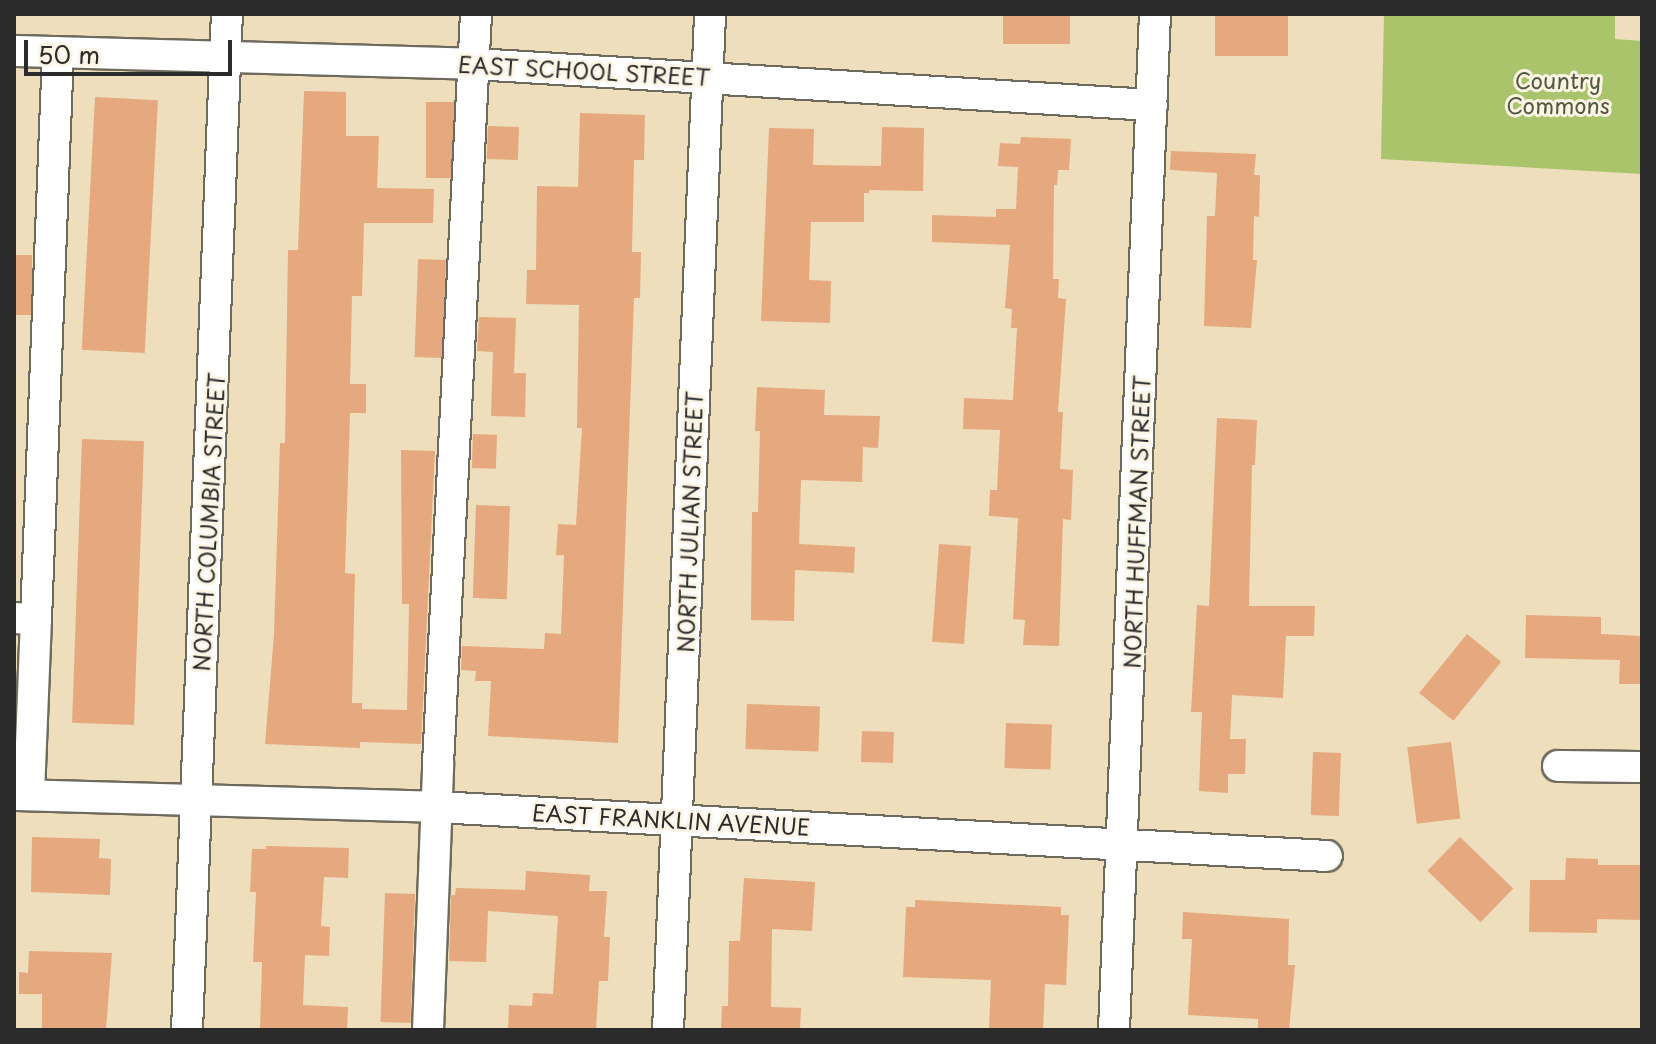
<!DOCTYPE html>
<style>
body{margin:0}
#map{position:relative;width:1656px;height:1044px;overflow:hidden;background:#eedebc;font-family:"Playpen Sans",sans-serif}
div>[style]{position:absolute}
.green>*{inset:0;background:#a9c46a}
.building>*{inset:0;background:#e5a87f;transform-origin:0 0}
.roads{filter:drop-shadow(2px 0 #6f6a5e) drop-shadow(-2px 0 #6f6a5e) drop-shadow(0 2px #6f6a5e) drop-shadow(0 -2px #6f6a5e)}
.minor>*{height:30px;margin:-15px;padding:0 15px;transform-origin:15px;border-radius:15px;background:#fff}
span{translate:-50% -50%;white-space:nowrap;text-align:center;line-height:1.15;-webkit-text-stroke:6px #fcf5e5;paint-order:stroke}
.street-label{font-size:22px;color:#2b2b2b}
.park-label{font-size:22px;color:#51593e}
.frame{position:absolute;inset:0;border:16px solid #2b2b2b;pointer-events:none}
.scale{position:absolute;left:24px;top:40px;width:208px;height:36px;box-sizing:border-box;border:4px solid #2b2b2b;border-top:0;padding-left:10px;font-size:24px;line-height:28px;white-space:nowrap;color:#2b2b2b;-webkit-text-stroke:6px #fcf5e5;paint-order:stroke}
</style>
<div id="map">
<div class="green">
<div style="clip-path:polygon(1384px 14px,1615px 14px,1615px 39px,1642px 41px,1642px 174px,1381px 159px)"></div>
</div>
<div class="building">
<div style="left:1003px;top:14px;width:67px;height:30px"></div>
<div style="left:1215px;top:14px;width:73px;height:42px"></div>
<div style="clip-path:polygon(304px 91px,346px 92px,346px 136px,379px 136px,377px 188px,434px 189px,433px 223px,364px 223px,362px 296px,352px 296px,350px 384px,366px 384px,366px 413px,350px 413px,345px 573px,355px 574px,352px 703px,362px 703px,362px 709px,407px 710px,409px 604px,402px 604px,401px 450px,435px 451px,421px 744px,360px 742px,360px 748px,265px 744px,274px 635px,280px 443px,285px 443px,288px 250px,298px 250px)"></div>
<div style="left:95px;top:97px;width:63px;height:253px;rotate:3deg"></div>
<div style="left:426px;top:102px;width:28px;height:76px"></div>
<div style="clip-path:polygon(580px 113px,645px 115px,644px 160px,634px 160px,632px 252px,641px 252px,640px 298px,634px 298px,618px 743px,488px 736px,491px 681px,475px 681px,476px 671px,461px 670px,462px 646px,544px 649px,545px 633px,561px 634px,564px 555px,556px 555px,558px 524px,576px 525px,582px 428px,577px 428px,579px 305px,526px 304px,527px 270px,536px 270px,537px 186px,578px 187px)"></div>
<div style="left:488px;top:126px;width:31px;height:33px;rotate:2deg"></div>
<div style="clip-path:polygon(882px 127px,924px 128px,923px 191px,869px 190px,869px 193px,864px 193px,864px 222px,811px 222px,809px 280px,831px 281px,830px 323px,761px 321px,769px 128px,814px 129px,813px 165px,881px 166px)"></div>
<div style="clip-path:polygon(1021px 137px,1071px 139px,1069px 170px,1058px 170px,1057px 185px,1054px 185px,1053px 279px,1059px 279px,1058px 298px,1066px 299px,1058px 412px,1063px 412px,1060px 469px,1073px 470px,1071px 520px,1063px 519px,1059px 646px,1023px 645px,1025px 620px,1013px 619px,1018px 518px,989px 516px,990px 490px,997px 490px,1000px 430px,963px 429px,964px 398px,1013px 400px,1017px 328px,1011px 328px,1012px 309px,1005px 308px,1010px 245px,932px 242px,932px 215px,996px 217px,996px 209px,1016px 209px,1018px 167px,998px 166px,1000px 143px,1020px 144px)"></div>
<div style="clip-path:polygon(1171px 151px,1256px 154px,1254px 175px,1260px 175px,1259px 217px,1254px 216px,1253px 260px,1257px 260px,1251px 328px,1204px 326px,1207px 216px,1215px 216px,1217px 173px,1170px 170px)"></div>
<div style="left:14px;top:255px;width:18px;height:60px"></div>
<div style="left:418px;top:259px;width:28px;height:98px;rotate:2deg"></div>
<div style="clip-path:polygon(479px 317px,516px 318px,514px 373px,526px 373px,525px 417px,491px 416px,493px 352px,477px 351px)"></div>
<div style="clip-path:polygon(757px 387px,825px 390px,824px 415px,880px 416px,878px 448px,863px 447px,862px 482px,801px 480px,799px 544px,855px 547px,854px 573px,795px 570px,794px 621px,751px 620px,752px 512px,758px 512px,760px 431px,755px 431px)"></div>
<div style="clip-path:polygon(1217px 418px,1257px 420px,1255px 465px,1252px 465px,1249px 606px,1315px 606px,1314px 636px,1286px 636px,1283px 698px,1232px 695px,1230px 739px,1246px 739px,1245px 774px,1228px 774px,1228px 793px,1199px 791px,1202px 712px,1191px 712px,1197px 605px,1209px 606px)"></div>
<div style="left:473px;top:434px;width:24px;height:34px;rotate:2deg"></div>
<div style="left:82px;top:439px;width:62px;height:284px;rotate:2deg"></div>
<div style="left:476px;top:505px;width:34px;height:93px;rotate:2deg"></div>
<div style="left:939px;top:544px;width:32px;height:98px;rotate:4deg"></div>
<div style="clip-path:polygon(1526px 615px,1601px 617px,1601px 634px,1642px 636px,1642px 684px,1619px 684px,1620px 660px,1525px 658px)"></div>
<div style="left:1467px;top:634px;width:44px;height:76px;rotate:39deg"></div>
<div style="left:747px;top:704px;width:73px;height:45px;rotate:2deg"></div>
<div style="left:1006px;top:723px;width:46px;height:45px;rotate:2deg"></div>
<div style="left:862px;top:731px;width:32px;height:31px;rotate:2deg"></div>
<div style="left:1451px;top:742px;width:77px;height:44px;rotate:83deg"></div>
<div style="left:1313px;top:752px;width:28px;height:63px;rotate:2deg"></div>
<div style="clip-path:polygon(32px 837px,100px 839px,99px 858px,111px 859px,110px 895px,31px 892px)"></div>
<div style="left:1460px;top:837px;width:74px;height:47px;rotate:44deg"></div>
<div style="clip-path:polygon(266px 846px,349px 848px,348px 878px,324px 877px,321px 926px,330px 927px,329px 956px,305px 955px,303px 1005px,348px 1007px,347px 1030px,260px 1030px,262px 962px,253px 962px,256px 892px,250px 892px,252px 849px,266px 849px)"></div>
<div style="clip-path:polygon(1566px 858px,1598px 859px,1598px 865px,1642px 865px,1642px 920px,1597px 919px,1597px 933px,1529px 932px,1530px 880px,1565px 880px)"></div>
<div style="clip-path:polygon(526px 871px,590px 875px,589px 891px,607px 891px,604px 937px,610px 937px,608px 981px,599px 981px,596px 1030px,508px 1030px,509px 1005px,532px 1006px,533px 993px,553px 994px,558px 916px,488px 911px,486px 962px,449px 961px,451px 895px,455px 895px,456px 888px,525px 890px)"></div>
<div style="clip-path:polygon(744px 878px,815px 882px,812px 931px,772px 929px,771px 1007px,801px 1008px,800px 1030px,721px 1030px,722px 1006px,728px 1006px,729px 941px,740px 941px)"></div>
<div style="left:385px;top:893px;width:30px;height:129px;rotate:2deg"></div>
<div style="clip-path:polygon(915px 900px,1061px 907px,1061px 915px,1069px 915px,1066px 985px,1045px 984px,1043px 1030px,989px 1030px,991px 980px,903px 977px,906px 907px,915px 907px)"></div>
<div style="clip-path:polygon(1183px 912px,1289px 919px,1288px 965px,1295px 965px,1289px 1030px,1258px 1030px,1258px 1019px,1188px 1015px,1192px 939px,1182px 939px)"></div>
<div style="clip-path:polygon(29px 951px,112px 953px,106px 1030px,42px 1030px,42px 994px,19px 994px,19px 972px,28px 973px)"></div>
</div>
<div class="roads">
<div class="minor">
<div style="left:14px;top:51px;width:461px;rotate:1.6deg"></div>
<div style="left:475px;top:64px;width:678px;rotate:3.47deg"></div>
<div style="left:14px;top:618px;width:22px;rotate:3deg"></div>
<div style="left:36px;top:619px;width:176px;rotate:92.3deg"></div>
<div style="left:36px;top:619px;width:567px;rotate:-87.78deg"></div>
<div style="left:1558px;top:766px;width:84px;rotate:0.7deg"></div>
<div style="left:14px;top:795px;width:423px;rotate:1.6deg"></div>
<div style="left:437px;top:807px;width:891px;rotate:3.15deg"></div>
<div style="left:187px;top:1030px;width:1017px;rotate:-87.75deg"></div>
<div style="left:428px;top:1030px;width:266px;rotate:-87.8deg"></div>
<div style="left:438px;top:764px;width:751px;rotate:-87.1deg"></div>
<div style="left:668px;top:1030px;width:1017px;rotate:-87.63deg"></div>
<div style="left:1114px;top:1030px;width:1017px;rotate:-87.69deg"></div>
</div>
</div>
<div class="street-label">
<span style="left:584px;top:70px;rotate:3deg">EAST SCHOOL STREET</span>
<span style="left:208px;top:522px;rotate:-87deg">NORTH COLUMBIA STREET</span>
<span style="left:689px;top:522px;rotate:-88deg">NORTH JULIAN STREET</span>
<span style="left:1136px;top:522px;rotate:-88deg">NORTH HUFFMAN STREET</span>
<span style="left:671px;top:819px;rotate:3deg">EAST FRANKLIN AVENUE</span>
</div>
<div class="park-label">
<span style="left:1558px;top:92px">Country<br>Commons</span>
</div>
<div class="frame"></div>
<div class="scale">50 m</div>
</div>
